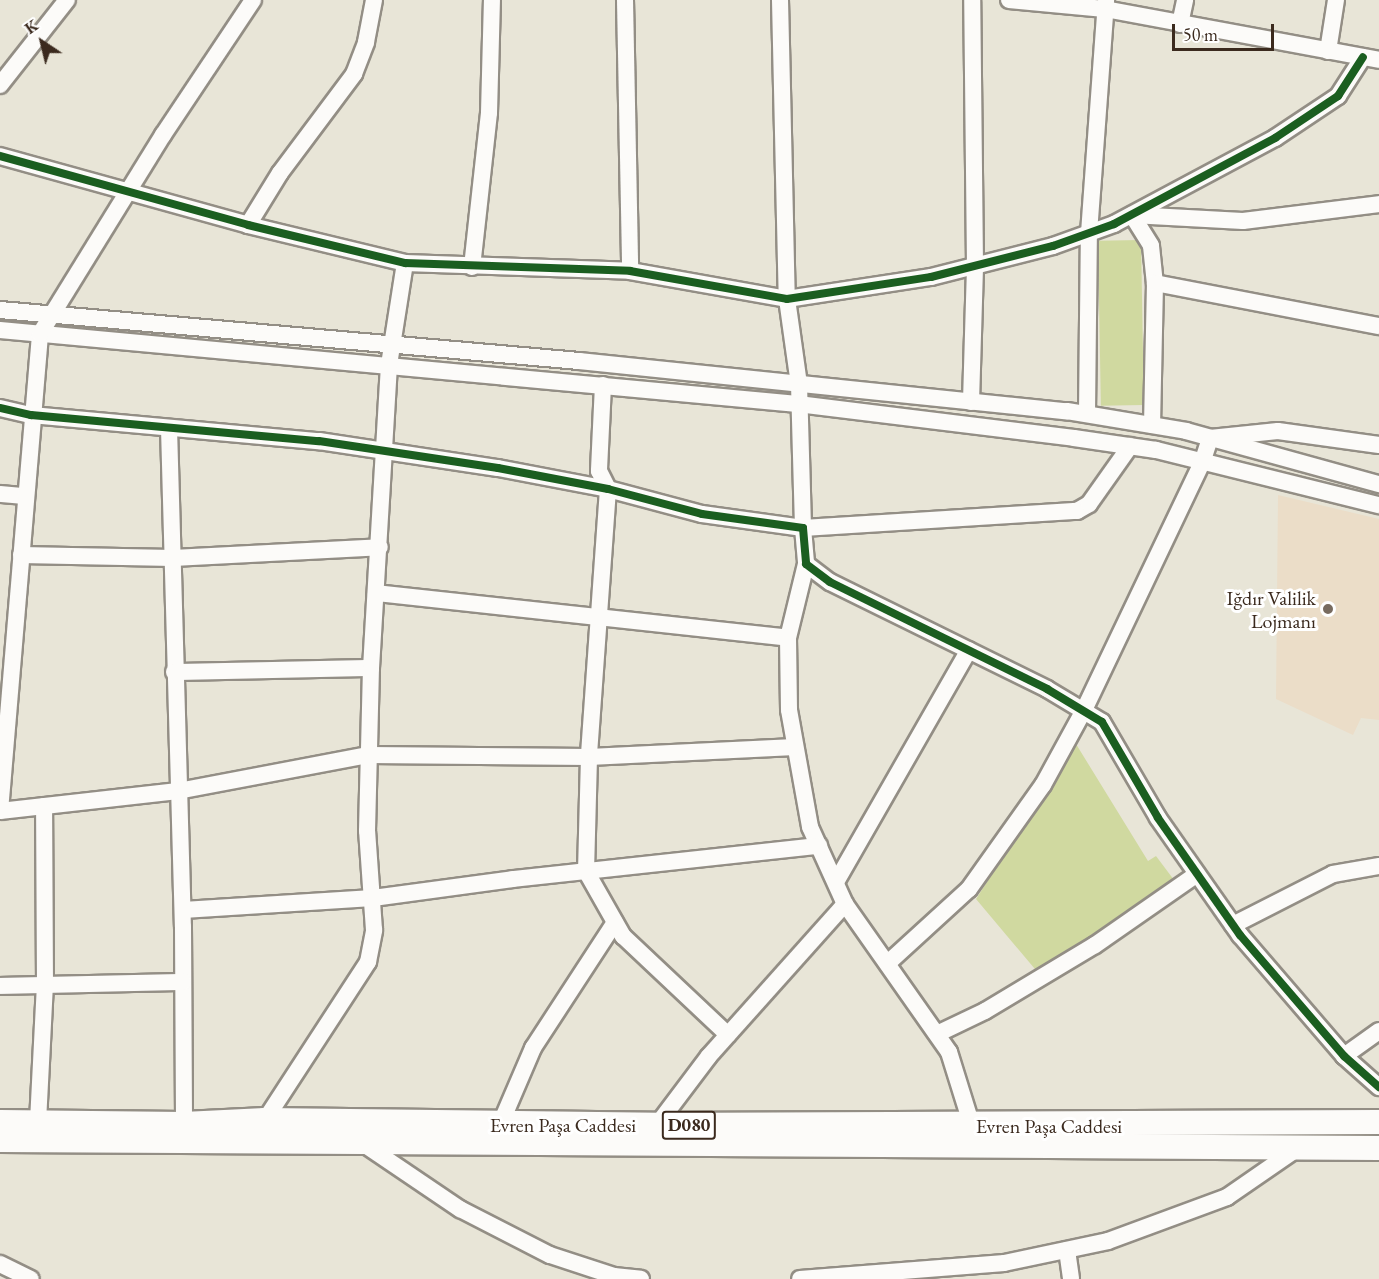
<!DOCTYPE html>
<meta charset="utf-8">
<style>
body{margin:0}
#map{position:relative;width:1379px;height:1279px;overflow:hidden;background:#e8e5d7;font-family:"EB Garamond",serif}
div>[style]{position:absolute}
.built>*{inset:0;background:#ebddc8}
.green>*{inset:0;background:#d0d9a0;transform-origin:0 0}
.roads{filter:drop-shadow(2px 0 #938e85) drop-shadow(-2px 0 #938e85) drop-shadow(0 2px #938e85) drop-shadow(0 -2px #938e85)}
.minor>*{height:16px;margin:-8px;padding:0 8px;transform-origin:8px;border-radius:8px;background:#fcfbf9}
.highway>*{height:24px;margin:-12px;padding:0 12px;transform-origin:12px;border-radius:12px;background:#fcfbf9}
.cycleway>*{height:8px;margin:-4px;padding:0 4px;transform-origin:4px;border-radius:4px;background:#1b5e20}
.dots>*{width:16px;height:16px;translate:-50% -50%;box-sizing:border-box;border:3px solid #fff;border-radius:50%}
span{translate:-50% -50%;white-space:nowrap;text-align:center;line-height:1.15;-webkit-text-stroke:6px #fff;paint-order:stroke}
.shield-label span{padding:2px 4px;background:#fff;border:2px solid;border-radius:4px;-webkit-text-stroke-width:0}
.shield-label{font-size:18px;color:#3b2a1e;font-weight:700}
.poi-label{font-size:20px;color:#3b2a1e}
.right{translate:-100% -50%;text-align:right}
.street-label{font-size:20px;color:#3b2a1e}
.north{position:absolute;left:12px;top:12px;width:60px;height:60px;-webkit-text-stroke:4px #fff;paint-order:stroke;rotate:325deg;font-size:16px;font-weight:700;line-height:24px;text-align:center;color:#3b2a1e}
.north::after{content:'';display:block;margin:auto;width:21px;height:27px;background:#3b2a1e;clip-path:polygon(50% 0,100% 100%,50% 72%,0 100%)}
.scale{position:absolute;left:1172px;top:24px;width:102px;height:27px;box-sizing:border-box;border:3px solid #3b2a1e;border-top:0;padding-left:8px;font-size:18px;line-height:21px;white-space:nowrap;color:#3b2a1e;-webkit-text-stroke:4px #fff;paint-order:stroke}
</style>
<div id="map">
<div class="built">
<div style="clip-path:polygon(1278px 495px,1379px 519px,1379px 720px,1361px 718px,1353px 735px,1276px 699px)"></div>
</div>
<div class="green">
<div style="left:1141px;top:240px;width:165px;height:43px;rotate:89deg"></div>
<div style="clip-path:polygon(1076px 744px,1148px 861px,1156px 856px,1174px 880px,1040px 975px,976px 899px)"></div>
</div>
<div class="roads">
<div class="minor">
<div style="left:625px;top:0;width:271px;rotate:88.9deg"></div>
<div style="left:780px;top:0;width:299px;rotate:88.7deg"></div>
<div style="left:787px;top:299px;width:86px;rotate:82deg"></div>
<div style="left:799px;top:384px;width:144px;rotate:88.4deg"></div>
<div style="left:803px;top:528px;width:275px;rotate:-3.6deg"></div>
<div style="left:1077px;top:511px;width:14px;rotate:-30deg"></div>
<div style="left:1089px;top:504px;width:71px;rotate:-54.7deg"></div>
<div style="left:1009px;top:0;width:96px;rotate:5.4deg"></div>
<div style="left:1105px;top:9px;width:279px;rotate:10.5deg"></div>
<div style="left:1180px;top:24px;width:25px;rotate:-78deg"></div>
<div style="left:1328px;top:51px;width:52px;rotate:-81.1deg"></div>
<div style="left:0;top:85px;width:108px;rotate:-51.8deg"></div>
<div style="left:0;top:156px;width:257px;rotate:15.5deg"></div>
<div style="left:248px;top:225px;width:162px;rotate:13.6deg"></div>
<div style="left:405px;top:263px;width:225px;rotate:2deg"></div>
<div style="left:630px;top:271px;width:159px;rotate:10.1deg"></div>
<div style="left:787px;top:299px;width:146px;rotate:-8.7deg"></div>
<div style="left:931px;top:277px;width:126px;rotate:-14.3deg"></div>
<div style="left:1053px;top:246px;width:65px;rotate:-19.8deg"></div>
<div style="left:1114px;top:224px;width:183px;rotate:-28.1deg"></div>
<div style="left:1275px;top:138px;width:76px;rotate:-33.7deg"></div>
<div style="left:1338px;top:96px;width:46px;rotate:-57.3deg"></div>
<div style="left:1132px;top:215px;width:111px;rotate:3.1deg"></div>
<div style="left:1243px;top:221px;width:137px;rotate:-7.1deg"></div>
<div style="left:1132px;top:215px;width:36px;rotate:58deg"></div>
<div style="left:1151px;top:246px;width:37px;rotate:84deg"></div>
<div style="left:1155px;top:283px;width:142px;rotate:91.2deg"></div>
<div style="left:248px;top:225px;width:61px;rotate:-58.4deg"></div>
<div style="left:280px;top:173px;width:124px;rotate:-53.2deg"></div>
<div style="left:354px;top:74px;width:34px;rotate:-69deg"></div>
<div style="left:366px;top:42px;width:43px;rotate:-79.2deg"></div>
<div style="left:472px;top:267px;width:155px;rotate:-83.7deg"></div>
<div style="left:489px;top:113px;width:113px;rotate:-88.5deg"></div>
<div style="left:1155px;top:283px;width:228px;rotate:10.9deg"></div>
<div style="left:0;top:310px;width:581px;rotate:5.03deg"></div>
<div style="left:579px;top:361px;width:491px;rotate:5.9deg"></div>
<div style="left:1067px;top:411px;width:121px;rotate:9.5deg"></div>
<div style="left:1186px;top:431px;width:200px;rotate:15.4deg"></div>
<div style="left:0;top:330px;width:801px;rotate:5.3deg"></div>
<div style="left:798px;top:404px;width:278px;rotate:7deg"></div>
<div style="left:1074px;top:438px;width:83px;rotate:8.3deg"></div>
<div style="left:1156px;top:450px;width:230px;rotate:13.9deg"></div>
<div style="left:603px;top:385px;width:86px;rotate:92.7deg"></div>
<div style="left:599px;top:471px;width:20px;rotate:63deg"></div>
<div style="left:608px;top:489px;width:269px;rotate:94.1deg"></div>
<div style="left:589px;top:757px;width:114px;rotate:91.5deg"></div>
<div style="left:586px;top:871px;width:75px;rotate:60.4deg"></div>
<div style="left:623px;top:936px;width:144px;rotate:43.3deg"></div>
<div style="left:971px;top:402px;width:136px;rotate:-88.3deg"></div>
<div style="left:975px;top:266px;width:266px;rotate:-90.6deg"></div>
<div style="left:0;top:408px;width:32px;rotate:13deg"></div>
<div style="left:31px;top:415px;width:289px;rotate:5.2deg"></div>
<div style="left:319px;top:441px;width:181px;rotate:8.6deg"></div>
<div style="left:498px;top:468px;width:112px;rotate:10.8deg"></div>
<div style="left:608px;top:489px;width:97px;rotate:14.9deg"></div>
<div style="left:702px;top:514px;width:102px;rotate:7.9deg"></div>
<div style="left:803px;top:528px;width:36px;rotate:85deg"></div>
<div style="left:806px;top:564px;width:30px;rotate:37deg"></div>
<div style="left:830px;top:582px;width:242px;rotate:26.2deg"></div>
<div style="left:1047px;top:689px;width:64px;rotate:31deg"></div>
<div style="left:1102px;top:722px;width:111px;rotate:59.7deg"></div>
<div style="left:1158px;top:818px;width:143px;rotate:55deg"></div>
<div style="left:1240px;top:935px;width:160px;rotate:49.3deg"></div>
<div style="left:1344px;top:1056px;width:47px;rotate:41.5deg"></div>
<div style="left:1087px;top:414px;width:181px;rotate:-89.4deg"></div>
<div style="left:1089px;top:233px;width:234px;rotate:-85.8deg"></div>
<div style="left:169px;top:428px;width:499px;rotate:88.4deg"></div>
<div style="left:183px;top:927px;width:197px;rotate:89.7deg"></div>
<div style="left:0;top:494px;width:25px;rotate:5deg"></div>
<div style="left:21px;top:555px;width:152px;rotate:1.1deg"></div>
<div style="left:173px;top:558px;width:207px;rotate:-3deg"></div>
<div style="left:806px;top:564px;width:76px;rotate:103.7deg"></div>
<div style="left:788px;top:638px;width:72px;rotate:89.2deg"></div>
<div style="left:789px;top:710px;width:119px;rotate:79.8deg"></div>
<div style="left:810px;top:827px;width:85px;rotate:65.6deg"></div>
<div style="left:845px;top:904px;width:181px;rotate:54.9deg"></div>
<div style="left:949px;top:1052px;width:77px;rotate:72.7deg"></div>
<div style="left:376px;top:593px;width:414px;rotate:6.2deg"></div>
<div style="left:174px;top:672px;width:197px;rotate:-1.2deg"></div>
<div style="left:0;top:811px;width:479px;rotate:-85.2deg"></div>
<div style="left:40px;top:334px;width:234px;rotate:-58.3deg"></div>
<div style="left:163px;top:135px;width:162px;rotate:-56.3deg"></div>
<div style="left:0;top:811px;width:179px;rotate:-6.4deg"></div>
<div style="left:178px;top:791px;width:194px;rotate:-10.7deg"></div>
<div style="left:369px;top:755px;width:220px;rotate:0.5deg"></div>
<div style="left:589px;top:757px;width:206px;rotate:-2.8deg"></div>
<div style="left:836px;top:882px;width:267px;rotate:-60.2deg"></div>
<div style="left:183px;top:910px;width:190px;rotate:-3.6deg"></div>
<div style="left:373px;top:898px;width:141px;rotate:-7.7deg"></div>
<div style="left:513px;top:879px;width:308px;rotate:-6.2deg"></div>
<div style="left:1233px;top:925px;width:112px;rotate:-27deg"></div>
<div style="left:1333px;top:874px;width:47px;rotate:-9.9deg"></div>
<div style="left:889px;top:962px;width:108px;rotate:-42.4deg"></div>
<div style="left:969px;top:889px;width:128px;rotate:-54.6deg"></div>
<div style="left:1043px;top:785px;width:85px;rotate:-61.3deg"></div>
<div style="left:1084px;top:710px;width:274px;rotate:-64.5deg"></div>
<div style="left:1202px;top:463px;width:26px;rotate:-72deg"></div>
<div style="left:1210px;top:438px;width:68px;rotate:-5.9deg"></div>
<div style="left:1278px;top:431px;width:102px;rotate:7.9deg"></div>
<div style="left:0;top:986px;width:183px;rotate:-1.3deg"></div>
<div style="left:937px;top:1034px;width:53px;rotate:-25.6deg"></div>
<div style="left:985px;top:1011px;width:128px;rotate:-31deg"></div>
<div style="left:1095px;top:945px;width:124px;rotate:-34.8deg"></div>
<div style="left:1344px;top:1056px;width:43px;rotate:-35.5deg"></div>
<div style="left:265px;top:1120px;width:189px;rotate:-56.9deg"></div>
<div style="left:368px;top:962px;width:33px;rotate:-79deg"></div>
<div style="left:374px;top:930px;width:99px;rotate:-94deg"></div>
<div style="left:367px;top:831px;width:163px;rotate:-88.6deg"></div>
<div style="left:371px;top:668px;width:304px;rotate:-86.6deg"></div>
<div style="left:389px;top:365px;width:103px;rotate:-81.1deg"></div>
<div style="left:38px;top:1122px;width:137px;rotate:-87.1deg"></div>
<div style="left:45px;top:985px;width:179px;rotate:-90.3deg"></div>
<div style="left:500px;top:1125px;width:84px;rotate:-66.8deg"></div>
<div style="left:533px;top:1048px;width:150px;rotate:-56.9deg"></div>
<div style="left:657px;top:1125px;width:86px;rotate:-53deg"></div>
<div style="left:709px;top:1056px;width:204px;rotate:-48.2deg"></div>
<div style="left:361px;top:1142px;width:120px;rotate:34.1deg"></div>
<div style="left:460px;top:1209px;width:101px;rotate:27.1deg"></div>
<div style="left:550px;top:1255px;width:67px;rotate:18.2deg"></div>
<div style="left:614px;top:1276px;width:27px;rotate:6deg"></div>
<div style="left:1067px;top:1250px;width:29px;rotate:82deg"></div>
<div style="left:0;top:1264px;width:34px;rotate:26deg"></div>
<div style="left:800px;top:1279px;width:205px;rotate:-4.5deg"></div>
<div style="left:1004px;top:1263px;width:106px;rotate:-11.9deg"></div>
<div style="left:1108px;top:1241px;width:127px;rotate:-20.3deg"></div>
<div style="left:1227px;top:1197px;width:86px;rotate:-34.6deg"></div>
</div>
<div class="highway">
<div style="left:0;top:1122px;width:184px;rotate:0.6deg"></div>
<div style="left:184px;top:1124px;width:81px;rotate:-2.8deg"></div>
<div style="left:265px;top:1120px;width:392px;rotate:0.7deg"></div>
<div style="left:657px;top:1125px;width:722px;rotate:-0.24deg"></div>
<div style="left:0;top:1140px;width:1379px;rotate:0.33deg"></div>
</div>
</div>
<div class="cycleway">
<div style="left:0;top:156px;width:257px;rotate:15.5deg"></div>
<div style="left:248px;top:225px;width:162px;rotate:13.6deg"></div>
<div style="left:405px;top:263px;width:225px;rotate:2deg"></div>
<div style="left:630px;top:271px;width:159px;rotate:10.1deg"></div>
<div style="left:787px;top:299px;width:146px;rotate:-8.7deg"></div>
<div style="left:931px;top:277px;width:126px;rotate:-14.3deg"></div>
<div style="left:1053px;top:246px;width:65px;rotate:-19.8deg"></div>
<div style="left:1114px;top:224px;width:183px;rotate:-28.1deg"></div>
<div style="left:1275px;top:138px;width:76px;rotate:-33.7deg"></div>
<div style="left:1338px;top:96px;width:46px;rotate:-57.3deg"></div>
<div style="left:0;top:408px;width:32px;rotate:13deg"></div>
<div style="left:31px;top:415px;width:289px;rotate:5.2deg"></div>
<div style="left:319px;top:441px;width:181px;rotate:8.6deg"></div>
<div style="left:498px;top:468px;width:112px;rotate:10.8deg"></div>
<div style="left:608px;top:489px;width:97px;rotate:14.9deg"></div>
<div style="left:702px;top:514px;width:102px;rotate:7.9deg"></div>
<div style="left:803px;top:528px;width:36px;rotate:85deg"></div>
<div style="left:806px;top:564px;width:30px;rotate:37deg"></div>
<div style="left:830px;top:582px;width:242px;rotate:26.2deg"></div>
<div style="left:1047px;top:689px;width:64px;rotate:31deg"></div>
<div style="left:1102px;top:722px;width:111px;rotate:59.7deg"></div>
<div style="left:1158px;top:818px;width:143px;rotate:55deg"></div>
<div style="left:1240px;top:935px;width:160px;rotate:49.3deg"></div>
<div style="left:1344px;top:1056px;width:47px;rotate:41.5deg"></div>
</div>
<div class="dots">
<div style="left:1328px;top:609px;background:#786b5f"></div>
</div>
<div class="shield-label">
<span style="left:689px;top:1125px">D080</span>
</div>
<div class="poi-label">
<span class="right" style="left:1316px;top:610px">Iğdır Valilik<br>Lojmanı</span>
</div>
<div class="street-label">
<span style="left:563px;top:1125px">Evren Paşa Caddesi</span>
<span style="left:1049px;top:1126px">Evren Paşa Caddesi</span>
</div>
<div class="north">K</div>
<div class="scale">50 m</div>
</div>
